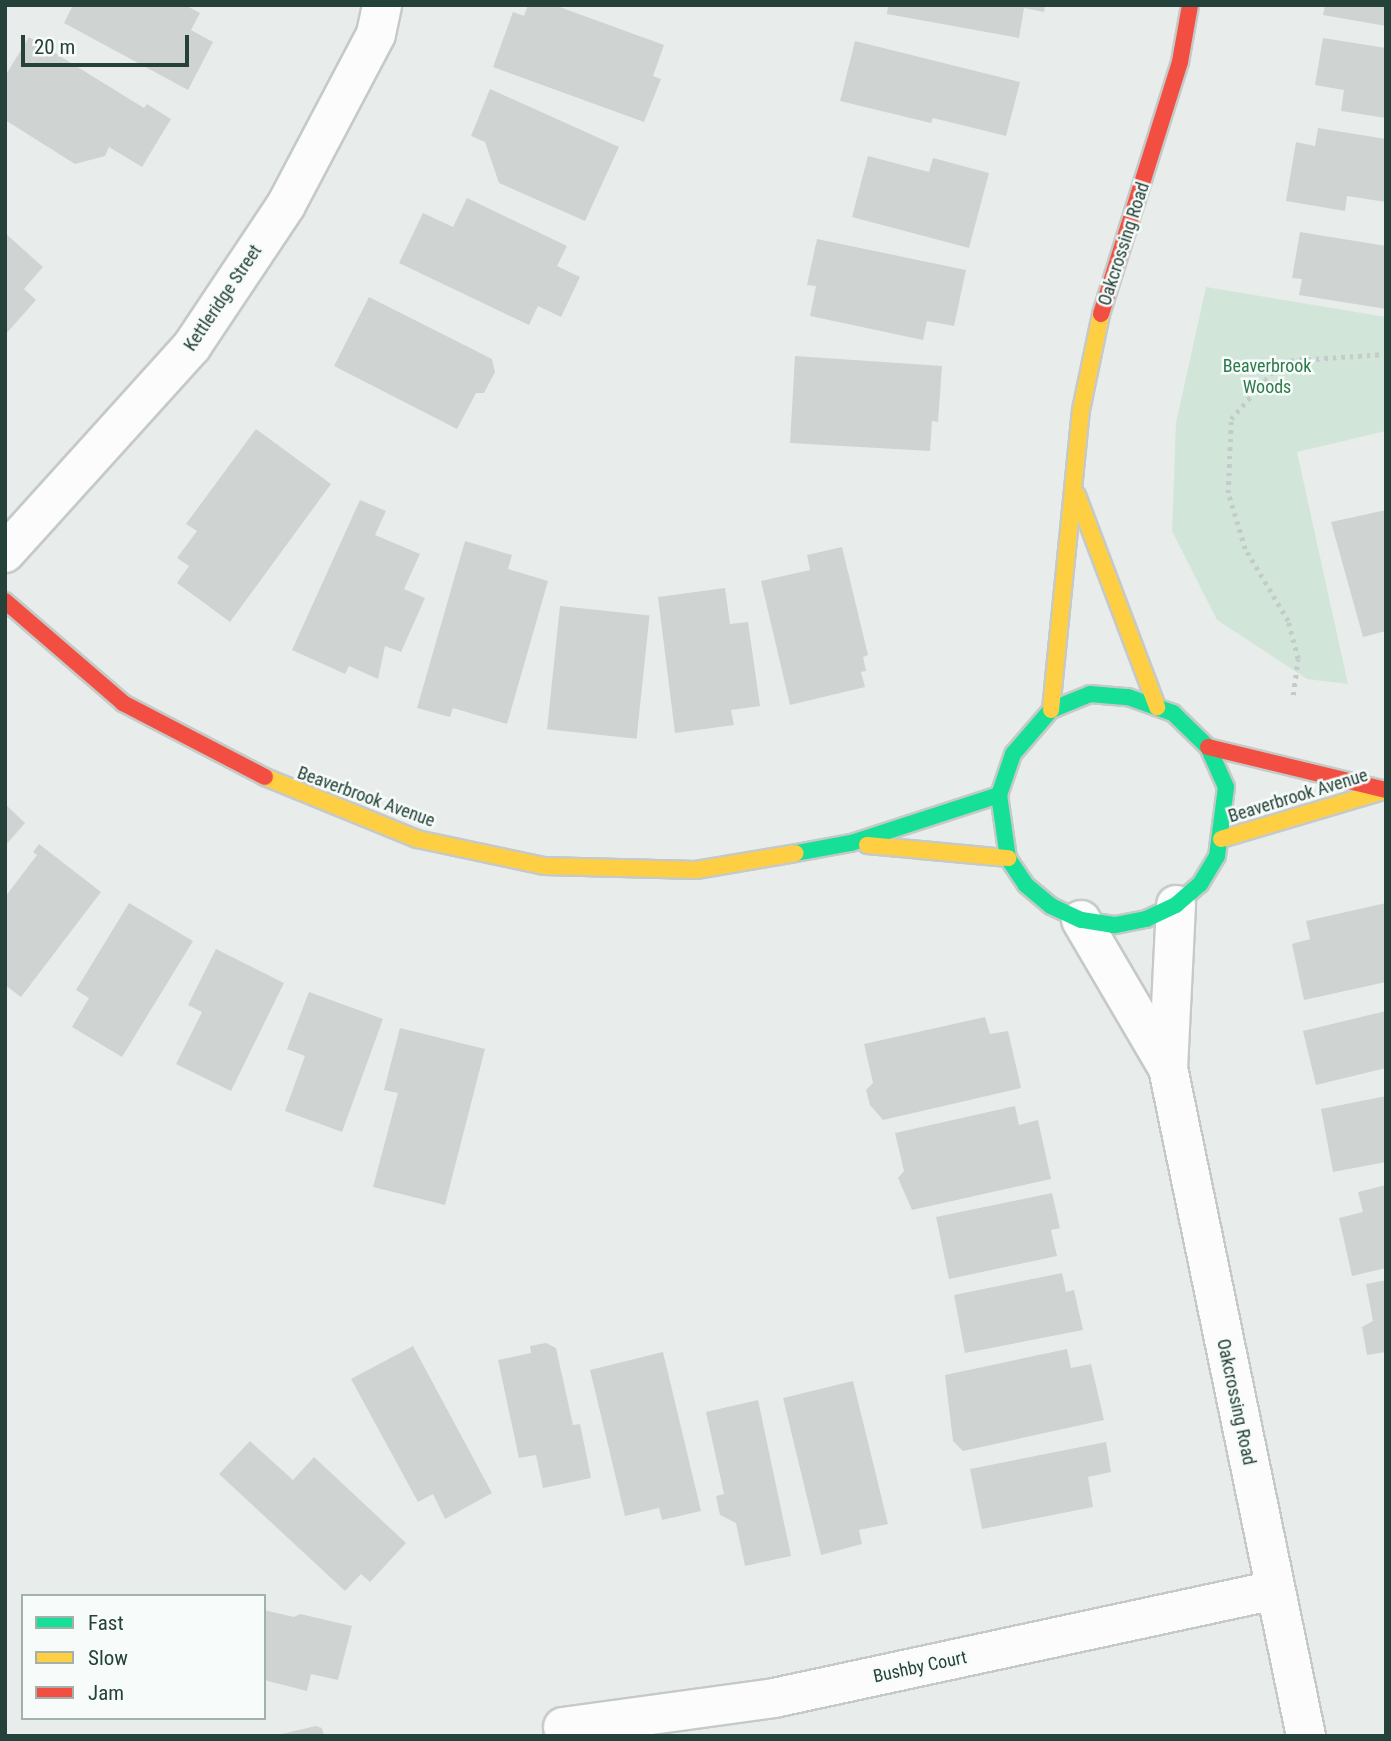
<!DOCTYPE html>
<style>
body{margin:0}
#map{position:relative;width:1391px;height:1741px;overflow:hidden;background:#e8edeb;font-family:"Roboto Condensed",sans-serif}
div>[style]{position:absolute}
.green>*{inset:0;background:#d1e6d8}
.building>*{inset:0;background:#cfd4d2;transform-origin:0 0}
.path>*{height:4.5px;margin-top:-2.25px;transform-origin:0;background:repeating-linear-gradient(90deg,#c3ccca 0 3.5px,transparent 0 8.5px)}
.roads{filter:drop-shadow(2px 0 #c5cac8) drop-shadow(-2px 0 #c5cac8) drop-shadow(0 2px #c5cac8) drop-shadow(0 -2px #c5cac8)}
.street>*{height:38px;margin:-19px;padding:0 19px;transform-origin:19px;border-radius:19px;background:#fcfcfc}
.fast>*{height:16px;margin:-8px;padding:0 8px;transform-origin:8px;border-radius:8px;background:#16e098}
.slow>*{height:16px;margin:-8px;padding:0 8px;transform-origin:8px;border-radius:8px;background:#ffcf43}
.jam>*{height:16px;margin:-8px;padding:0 8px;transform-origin:8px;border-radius:8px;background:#f24e42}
span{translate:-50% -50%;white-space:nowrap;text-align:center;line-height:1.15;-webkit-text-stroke:5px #f7fbf9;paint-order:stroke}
.street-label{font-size:18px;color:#24423a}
.park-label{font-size:18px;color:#2d7a4b}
.frame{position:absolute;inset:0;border:7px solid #24423a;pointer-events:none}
.legend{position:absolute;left:21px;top:1594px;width:245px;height:126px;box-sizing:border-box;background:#f7fbf9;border:2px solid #a3b1ad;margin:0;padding:9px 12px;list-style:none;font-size:21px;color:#24423a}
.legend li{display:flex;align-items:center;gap:14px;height:35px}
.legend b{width:35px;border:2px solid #a3b1ad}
.scale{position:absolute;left:21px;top:35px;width:168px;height:32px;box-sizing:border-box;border:4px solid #24423a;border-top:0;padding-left:9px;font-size:21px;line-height:24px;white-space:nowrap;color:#24423a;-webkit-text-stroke:5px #f7fbf9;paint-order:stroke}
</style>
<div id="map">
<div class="green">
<div style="clip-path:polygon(1206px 287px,1386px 317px,1386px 431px,1297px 452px,1348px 684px,1307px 679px,1217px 620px,1172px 531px,1176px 423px)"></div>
</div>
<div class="building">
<div style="clip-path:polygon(73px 5px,185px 5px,200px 13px,191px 30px,213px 42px,188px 90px,64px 23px)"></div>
<div style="clip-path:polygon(528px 5px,554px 5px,664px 45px,653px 76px,661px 79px,644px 122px,493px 67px,513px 12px,524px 16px)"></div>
<div style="clip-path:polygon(888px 5px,1045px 5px,1044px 12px,1024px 8px,1019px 38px,887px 14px)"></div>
<div style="clip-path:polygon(1325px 5px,1386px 5px,1386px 26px,1323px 15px)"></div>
<div style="clip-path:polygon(29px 37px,144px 108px,147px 104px,171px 119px,142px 167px,109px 147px,105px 156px,75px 164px,5px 120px,5px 76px)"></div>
<div style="clip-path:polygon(1323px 38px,1386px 48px,1386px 118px,1341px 111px,1344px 90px,1315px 85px)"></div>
<div style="clip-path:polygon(855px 41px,1020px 82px,1006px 136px,933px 118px,931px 123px,840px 101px)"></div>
<div style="clip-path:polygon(490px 89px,619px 147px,585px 221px,499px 183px,485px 142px,471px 136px)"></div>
<div style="clip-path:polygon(1318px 128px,1386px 139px,1386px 202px,1347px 196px,1345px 211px,1286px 201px,1296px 142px,1315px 146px)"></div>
<div style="clip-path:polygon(868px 156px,929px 172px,933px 158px,989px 173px,969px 248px,852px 217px)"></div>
<div style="clip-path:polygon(467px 198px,567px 246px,557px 266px,580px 277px,561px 317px,538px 306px,529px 325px,399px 263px,423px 213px,453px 227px)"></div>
<div style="clip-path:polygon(1300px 232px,1386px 246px,1386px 309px,1299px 295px,1302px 279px,1292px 278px)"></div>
<div style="clip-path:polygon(5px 233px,43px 267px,24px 289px,36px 300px,5px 335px)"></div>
<div style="clip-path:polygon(817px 239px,966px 270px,954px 326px,927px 321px,923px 340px,810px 316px,816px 286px,807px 285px)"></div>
<div style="clip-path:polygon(369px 297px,492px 359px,495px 372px,484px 393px,476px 393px,457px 429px,334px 366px)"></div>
<div style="clip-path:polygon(795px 356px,942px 366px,938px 422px,932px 421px,930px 451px,790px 443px)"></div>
<div style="clip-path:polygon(256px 429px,331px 484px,230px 622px,177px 583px,189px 566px,177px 558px,197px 531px,186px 524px)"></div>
<div style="clip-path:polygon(360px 500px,386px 511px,375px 535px,420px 554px,404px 589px,425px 598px,401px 652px,385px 646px,378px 679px,349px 666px,345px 674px,292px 650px)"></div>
<div style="clip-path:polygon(1386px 510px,1386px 631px,1363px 637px,1331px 522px)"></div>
<div style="clip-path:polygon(465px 541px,512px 555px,508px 569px,548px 581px,507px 724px,453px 708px,450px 717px,417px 708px)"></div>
<div style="clip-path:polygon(842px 547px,868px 655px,863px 657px,866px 671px,861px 672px,865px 687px,790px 705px,761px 581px,810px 570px,807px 555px)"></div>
<div style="clip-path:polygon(725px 588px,730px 624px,748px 622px,760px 706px,731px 710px,734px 725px,675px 733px,658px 597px)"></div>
<div style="left:560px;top:606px;width:90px;height:124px;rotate:6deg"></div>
<div style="clip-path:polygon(5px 804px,25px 823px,5px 846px)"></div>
<div style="clip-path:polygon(39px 844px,101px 892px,21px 997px,5px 985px,5px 897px,37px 855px,33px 852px)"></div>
<div style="clip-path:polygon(129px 903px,193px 941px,122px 1057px,72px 1027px,89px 998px,76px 990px)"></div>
<div style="clip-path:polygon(1386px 903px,1386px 982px,1304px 1000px,1292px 944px,1310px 939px,1306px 921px)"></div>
<div style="clip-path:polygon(216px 949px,284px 983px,231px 1091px,176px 1064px,202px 1012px,188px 1005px)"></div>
<div style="clip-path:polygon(309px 992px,383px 1019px,342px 1132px,285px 1111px,305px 1056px,287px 1049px)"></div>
<div style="clip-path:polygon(1386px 1011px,1386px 1068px,1316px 1085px,1303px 1031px)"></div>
<div style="clip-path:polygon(985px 1017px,990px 1034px,1008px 1031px,1021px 1088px,883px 1120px,870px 1105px,866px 1090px,873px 1083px,864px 1044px)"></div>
<div style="clip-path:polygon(400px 1028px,485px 1049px,445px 1205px,373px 1187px,398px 1093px,384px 1090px)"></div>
<div style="clip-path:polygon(1386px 1096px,1386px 1162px,1333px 1172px,1321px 1109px)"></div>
<div style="clip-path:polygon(1015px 1106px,1019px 1125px,1038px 1120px,1051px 1179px,912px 1210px,898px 1178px,904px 1171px,895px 1133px)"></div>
<div style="clip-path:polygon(1386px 1185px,1386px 1268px,1352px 1276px,1339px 1218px,1363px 1212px,1358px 1192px)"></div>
<div style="clip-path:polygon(1052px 1193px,1060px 1228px,1051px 1230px,1057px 1256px,949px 1279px,936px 1217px)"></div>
<div style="clip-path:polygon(1062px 1273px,1066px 1292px,1074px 1290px,1083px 1330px,965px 1353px,954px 1295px)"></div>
<div style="clip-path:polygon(1386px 1280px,1386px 1352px,1367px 1355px,1362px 1327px,1373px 1321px,1366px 1284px)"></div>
<div style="clip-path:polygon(546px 1343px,556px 1348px,573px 1425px,580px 1424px,591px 1478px,543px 1488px,536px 1455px,519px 1458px,498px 1360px,531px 1353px,530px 1346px)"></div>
<div style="clip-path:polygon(413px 1346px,492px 1493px,445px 1519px,433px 1494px,418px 1502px,351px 1379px)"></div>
<div style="clip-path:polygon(1067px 1349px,1071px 1368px,1091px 1364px,1104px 1420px,963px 1451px,953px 1441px,945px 1375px)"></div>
<div style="clip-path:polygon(663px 1352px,701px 1511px,662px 1520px,659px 1508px,625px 1516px,590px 1370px)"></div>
<div style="clip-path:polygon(853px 1381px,888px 1524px,859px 1530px,862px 1544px,821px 1555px,783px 1398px)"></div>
<div style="clip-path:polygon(758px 1400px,791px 1556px,745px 1566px,736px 1523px,720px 1515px,716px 1496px,724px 1494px,706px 1412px)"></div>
<div style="clip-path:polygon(250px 1441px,293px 1480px,314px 1457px,406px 1543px,370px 1582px,361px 1574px,345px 1591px,219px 1474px)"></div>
<div style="clip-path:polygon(1106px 1442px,1111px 1472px,1088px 1477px,1093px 1507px,982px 1529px,970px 1469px)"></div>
<div style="clip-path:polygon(264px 1610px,294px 1617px,300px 1614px,352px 1626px,338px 1680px,311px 1674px,307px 1691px,264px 1680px)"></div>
<div style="clip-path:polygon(316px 1726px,322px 1728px,324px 1736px,273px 1736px)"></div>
</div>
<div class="path">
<div style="left:1293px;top:695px;width:36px;rotate:-82deg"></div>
<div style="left:1298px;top:659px;width:39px;rotate:-105deg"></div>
<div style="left:1288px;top:621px;width:84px;rotate:-120.8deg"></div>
<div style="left:1245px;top:549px;width:59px;rotate:-106.9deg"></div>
<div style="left:1228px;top:493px;width:74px;rotate:-87.7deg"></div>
<div style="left:1231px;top:419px;width:77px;rotate:-48.7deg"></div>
<div style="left:1282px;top:361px;width:104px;rotate:-3.9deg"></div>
</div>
<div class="roads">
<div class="street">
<div style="left:5px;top:553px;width:279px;rotate:-47.9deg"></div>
<div style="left:192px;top:346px;width:169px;rotate:-56.3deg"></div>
<div style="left:286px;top:205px;width:193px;rotate:-62.2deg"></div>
<div style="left:376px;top:34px;width:30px;rotate:-78deg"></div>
<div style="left:1176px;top:905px;width:163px;rotate:92.8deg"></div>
<div style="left:1168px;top:1068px;width:682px;rotate:78.33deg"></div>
<div style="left:1081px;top:920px;width:172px;rotate:59.6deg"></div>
<div style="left:563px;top:1727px;width:213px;rotate:-7.8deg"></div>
<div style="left:774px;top:1698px;width:513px;rotate:-12.17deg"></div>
</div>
<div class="fast">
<div style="left:1090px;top:694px;width:38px;rotate:5deg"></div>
<div style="left:1128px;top:697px;width:48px;rotate:19.6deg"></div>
<div style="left:1173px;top:713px;width:49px;rotate:44.2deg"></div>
<div style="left:1208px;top:747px;width:44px;rotate:65.8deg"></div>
<div style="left:1226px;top:787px;width:70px;rotate:97.4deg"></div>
<div style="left:1217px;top:856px;width:33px;rotate:121deg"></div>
<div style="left:1200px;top:884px;width:32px;rotate:139deg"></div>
<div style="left:1176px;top:905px;width:33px;rotate:155deg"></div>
<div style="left:1146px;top:919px;width:33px;rotate:169deg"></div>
<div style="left:1114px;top:925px;width:33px;rotate:-171deg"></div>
<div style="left:1081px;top:920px;width:33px;rotate:-155deg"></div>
<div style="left:1051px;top:906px;width:33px;rotate:-140deg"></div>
<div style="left:1026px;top:885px;width:32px;rotate:-124deg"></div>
<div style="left:1008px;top:858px;width:64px;rotate:-98.1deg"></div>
<div style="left:999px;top:795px;width:43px;rotate:-71.1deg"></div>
<div style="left:1013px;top:754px;width:58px;rotate:-49.2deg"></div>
<div style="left:1051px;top:710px;width:42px;rotate:-22.3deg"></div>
<div style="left:796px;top:853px;width:56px;rotate:-10.3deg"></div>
<div style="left:851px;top:843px;width:156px;rotate:-18deg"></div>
</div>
<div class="slow">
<div style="left:1077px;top:495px;width:227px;rotate:69.3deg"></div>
<div style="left:1051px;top:710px;width:301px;rotate:-84.3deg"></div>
<div style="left:1081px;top:410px;width:98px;rotate:-78.2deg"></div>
<div style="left:265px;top:777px;width:164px;rotate:22.2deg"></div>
<div style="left:417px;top:839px;width:130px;rotate:12deg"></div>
<div style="left:544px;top:866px;width:152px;rotate:1.5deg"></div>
<div style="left:696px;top:870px;width:101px;rotate:-9.6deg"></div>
<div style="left:1221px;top:839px;width:169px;rotate:-16.5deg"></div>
<div style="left:867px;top:845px;width:142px;rotate:5.3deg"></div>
</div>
<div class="jam">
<div style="left:1101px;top:314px;width:264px;rotate:-72.6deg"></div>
<div style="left:1180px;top:62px;width:58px;rotate:-80deg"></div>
<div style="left:5px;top:601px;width:156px;rotate:40.8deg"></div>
<div style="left:123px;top:703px;width:160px;rotate:27.5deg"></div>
<div style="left:1208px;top:747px;width:183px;rotate:13.6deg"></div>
</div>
</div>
<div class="street-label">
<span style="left:1124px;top:244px;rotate:-72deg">Oakcrossing Road</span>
<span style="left:223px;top:298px;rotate:-56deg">Kettleridge Street</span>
<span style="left:1298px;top:796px;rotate:-17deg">Beaverbrook Avenue</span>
<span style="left:366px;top:797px;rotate:20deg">Beaverbrook Avenue</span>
<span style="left:1236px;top:1402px;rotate:78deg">Oakcrossing Road</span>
<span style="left:920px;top:1667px;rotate:-12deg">Bushby Court</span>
</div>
<div class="park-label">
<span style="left:1267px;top:377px">Beaverbrook<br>Woods</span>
</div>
<div class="frame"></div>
<ul class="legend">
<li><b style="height:9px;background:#16e098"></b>Fast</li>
<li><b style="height:9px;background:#ffcf43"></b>Slow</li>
<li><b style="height:9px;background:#f24e42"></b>Jam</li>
</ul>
<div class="scale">20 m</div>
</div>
